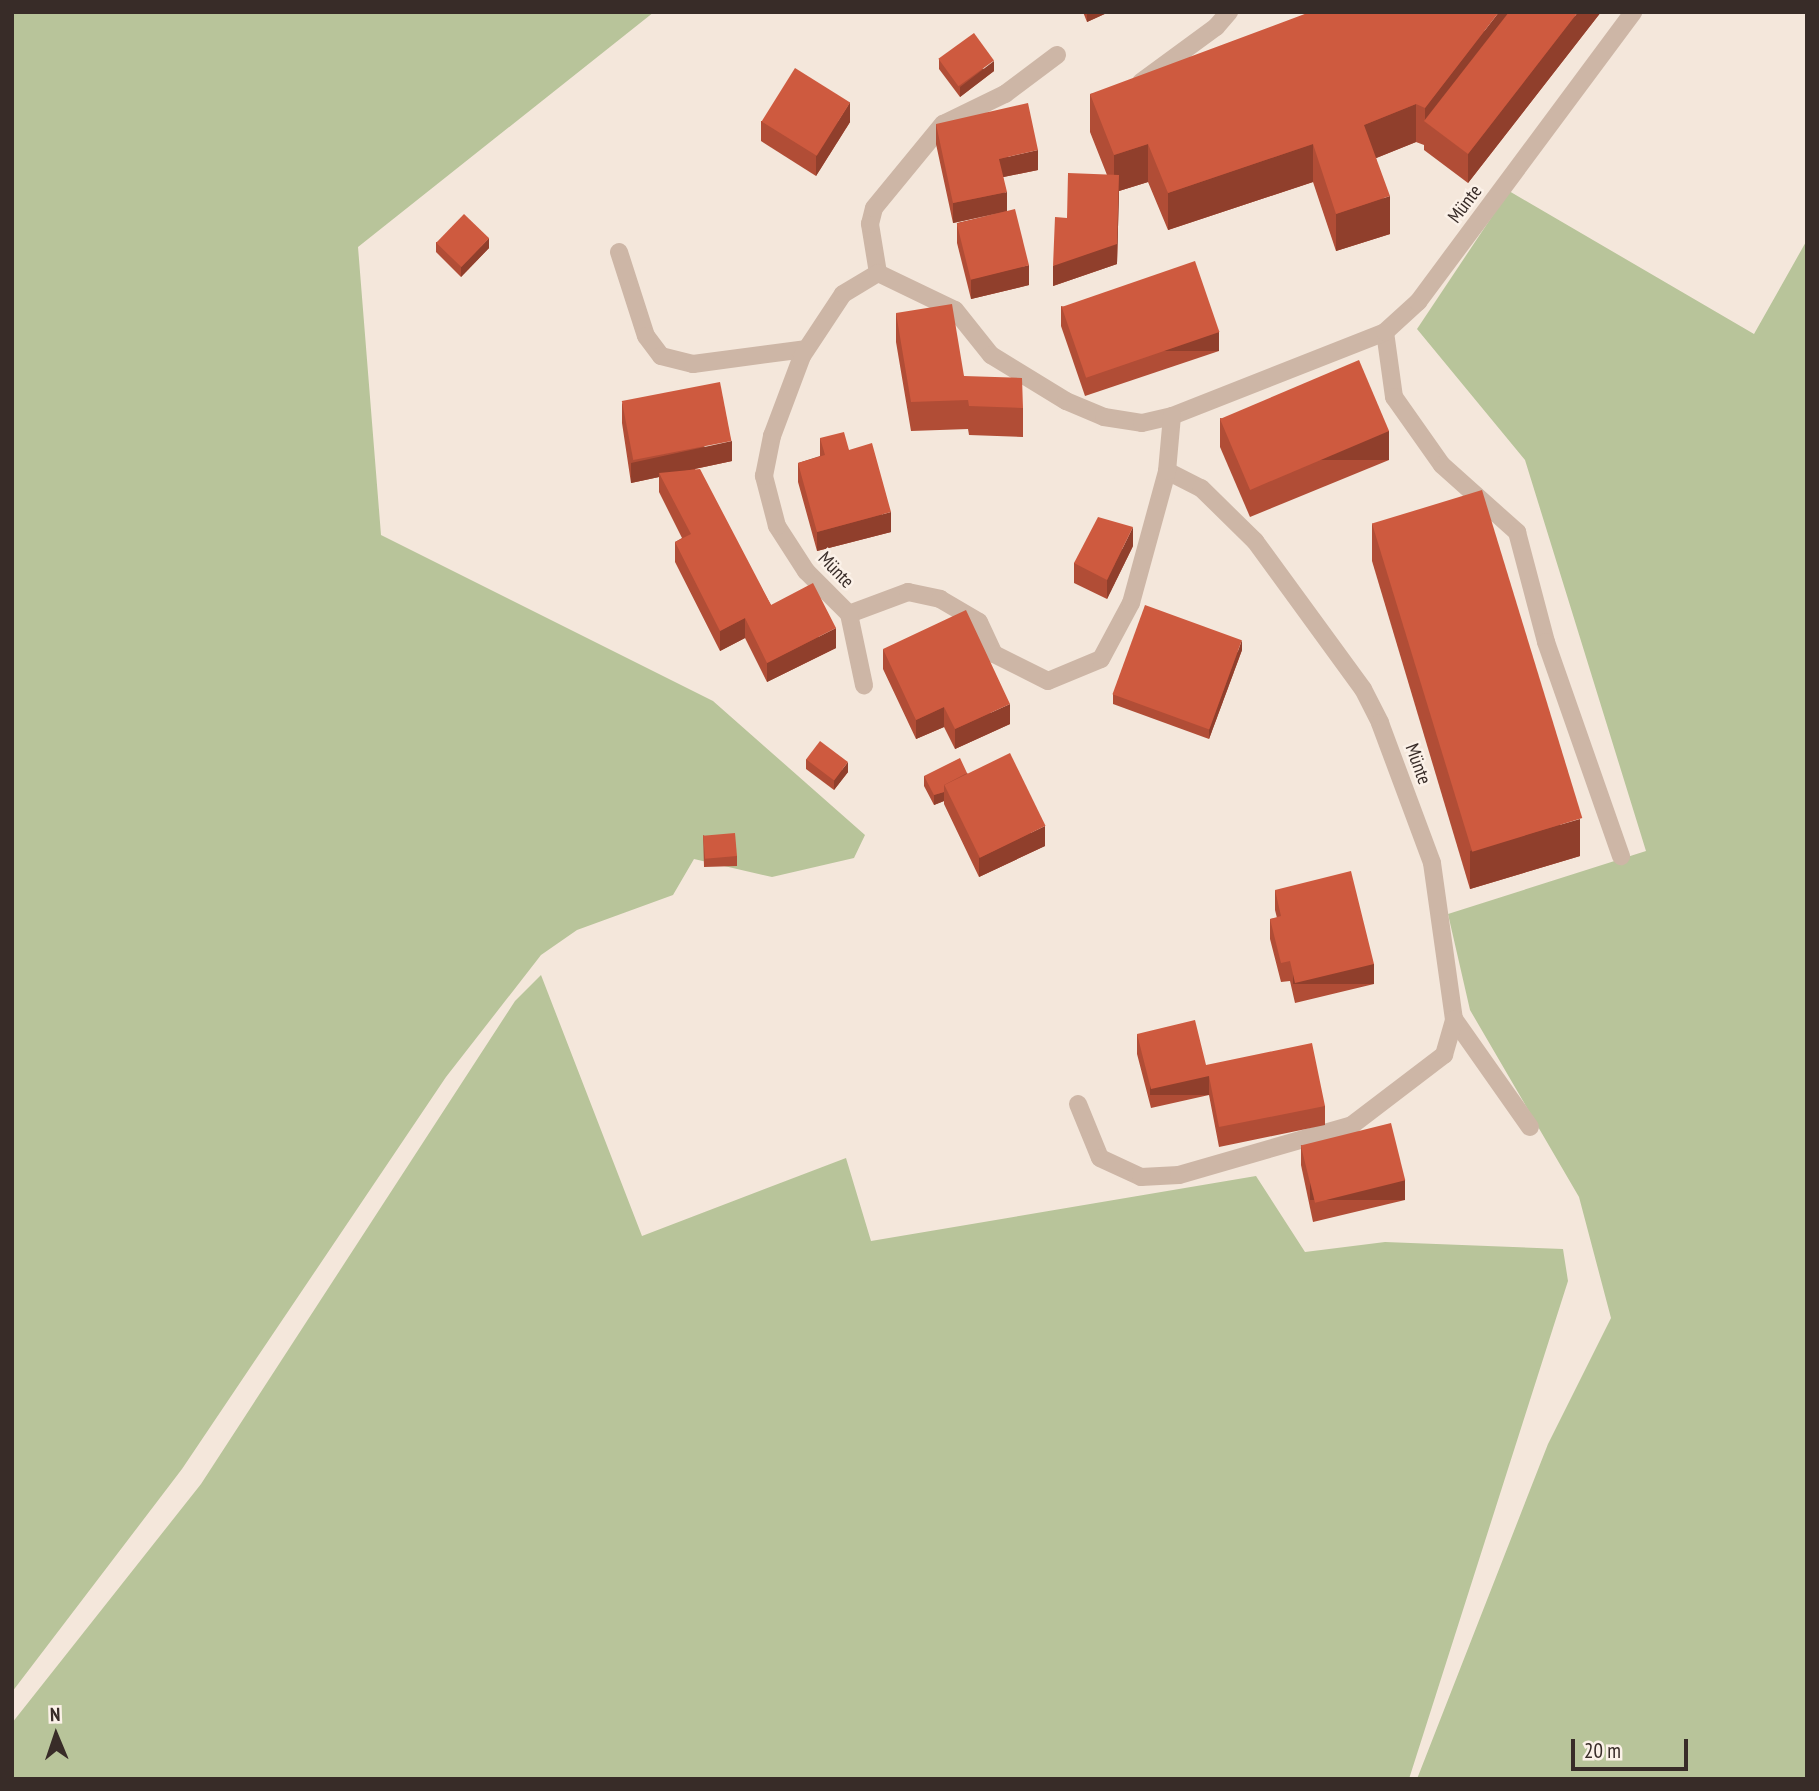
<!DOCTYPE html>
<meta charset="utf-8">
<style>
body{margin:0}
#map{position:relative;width:1819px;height:1791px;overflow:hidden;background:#f4e7db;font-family:"PT Sans Narrow",sans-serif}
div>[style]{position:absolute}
.green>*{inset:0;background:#b8c49a}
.minor>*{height:18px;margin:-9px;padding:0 9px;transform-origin:9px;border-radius:9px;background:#cdb6a6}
.wall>*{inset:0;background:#b14d36}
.shaded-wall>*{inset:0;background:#903f2c;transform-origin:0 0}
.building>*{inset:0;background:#ce5a3f;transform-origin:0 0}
span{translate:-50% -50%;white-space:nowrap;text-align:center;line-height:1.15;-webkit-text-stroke:5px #fbf1e8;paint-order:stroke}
.street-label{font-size:19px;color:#382c28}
.frame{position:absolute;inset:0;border:14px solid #382c28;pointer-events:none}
.north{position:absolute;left:21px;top:1700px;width:70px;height:70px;-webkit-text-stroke:5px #fbf1e8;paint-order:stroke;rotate:358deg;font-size:19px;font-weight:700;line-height:28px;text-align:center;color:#382c28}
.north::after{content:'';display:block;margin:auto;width:24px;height:32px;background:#382c28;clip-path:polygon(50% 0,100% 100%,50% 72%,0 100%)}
.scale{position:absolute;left:1571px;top:1739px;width:117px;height:32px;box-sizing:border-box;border:4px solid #382c28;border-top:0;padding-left:9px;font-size:21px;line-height:24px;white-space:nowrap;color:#382c28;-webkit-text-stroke:5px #fbf1e8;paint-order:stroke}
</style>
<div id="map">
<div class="green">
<div style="clip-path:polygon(12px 12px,654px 12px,358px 247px,381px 535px,713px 701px,865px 835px,854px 858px,772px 877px,694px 859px,673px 895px,577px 930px,541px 955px,446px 1077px,182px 1469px,12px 1692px)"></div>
<div style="clip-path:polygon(1509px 191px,1754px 334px,1807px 240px,1807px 1779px,1417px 1779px,1548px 1444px,1611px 1318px,1579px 1197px,1470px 1010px,1448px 914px,1646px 851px,1525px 460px,1417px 329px)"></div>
<div style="clip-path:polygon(541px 975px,642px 1236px,846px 1158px,871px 1241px,1256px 1176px,1305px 1252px,1385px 1242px,1563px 1249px,1568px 1281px,1409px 1779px,12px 1779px,12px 1723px,201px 1484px,515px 1001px)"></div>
</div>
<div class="minor">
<div style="left:1141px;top:82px;width:93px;rotate:-36.3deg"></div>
<div style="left:1216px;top:27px;width:20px;rotate:-49deg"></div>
<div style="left:619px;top:252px;width:88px;rotate:72.2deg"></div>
<div style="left:646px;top:336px;width:25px;rotate:53deg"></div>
<div style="left:661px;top:356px;width:33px;rotate:14deg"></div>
<div style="left:693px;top:364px;width:113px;rotate:-7.6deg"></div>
<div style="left:878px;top:273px;width:50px;rotate:-99.3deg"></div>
<div style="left:870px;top:224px;width:16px;rotate:-76deg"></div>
<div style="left:874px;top:208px;width:109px;rotate:-50.6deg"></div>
<div style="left:943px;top:124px;width:69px;rotate:-25.8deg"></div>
<div style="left:1005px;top:94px;width:65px;rotate:-36.9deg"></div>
<div style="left:1385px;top:332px;width:66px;rotate:82.1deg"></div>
<div style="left:1394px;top:397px;width:83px;rotate:54.8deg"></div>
<div style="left:1442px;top:465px;width:101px;rotate:41.8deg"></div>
<div style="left:1517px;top:532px;width:114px;rotate:75.2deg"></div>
<div style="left:1546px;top:642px;width:227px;rotate:70.7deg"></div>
<div style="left:1167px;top:471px;width:38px;rotate:27deg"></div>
<div style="left:1201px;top:488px;width:76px;rotate:44.5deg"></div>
<div style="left:1255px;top:541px;width:183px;rotate:53.9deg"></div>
<div style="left:1363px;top:689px;width:38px;rotate:63deg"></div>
<div style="left:1380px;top:723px;width:149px;rotate:69.6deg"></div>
<div style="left:1432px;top:863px;width:158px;rotate:82deg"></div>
<div style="left:1454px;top:1019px;width:132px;rotate:54.9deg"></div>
<div style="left:849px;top:614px;width:61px;rotate:-135deg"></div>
<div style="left:806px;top:571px;width:54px;rotate:-122.8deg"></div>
<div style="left:777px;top:526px;width:52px;rotate:-104.6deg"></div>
<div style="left:764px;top:476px;width:41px;rotate:-78.7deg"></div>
<div style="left:772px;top:436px;width:85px;rotate:-69.4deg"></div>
<div style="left:802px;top:356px;width:74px;rotate:-56.5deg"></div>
<div style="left:843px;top:294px;width:41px;rotate:-31deg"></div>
<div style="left:878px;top:273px;width:85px;rotate:25.7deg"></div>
<div style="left:955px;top:310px;width:58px;rotate:51.3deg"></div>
<div style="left:991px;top:355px;width:88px;rotate:31.5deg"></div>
<div style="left:1066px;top:401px;width:41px;rotate:22.8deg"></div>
<div style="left:1104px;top:417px;width:38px;rotate:9deg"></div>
<div style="left:1142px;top:423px;width:31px;rotate:-13deg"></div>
<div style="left:1172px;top:416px;width:229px;rotate:-21.5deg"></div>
<div style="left:1385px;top:332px;width:45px;rotate:-42.3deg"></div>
<div style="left:1418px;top:302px;width:361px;rotate:-53.4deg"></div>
<div style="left:849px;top:614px;width:63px;rotate:-20.4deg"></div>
<div style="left:908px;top:592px;width:33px;rotate:12deg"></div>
<div style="left:940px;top:599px;width:45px;rotate:30.5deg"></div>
<div style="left:979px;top:622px;width:35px;rotate:65deg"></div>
<div style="left:994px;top:654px;width:60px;rotate:26.6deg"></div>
<div style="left:1048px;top:681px;width:57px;rotate:-22.5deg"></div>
<div style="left:1101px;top:659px;width:64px;rotate:-61.8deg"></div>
<div style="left:1131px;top:603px;width:137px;rotate:-74.7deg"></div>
<div style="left:1167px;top:471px;width:55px;rotate:-84.8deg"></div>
<div style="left:849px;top:614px;width:73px;rotate:78.1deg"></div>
<div style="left:1078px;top:1104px;width:58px;rotate:67.8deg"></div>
<div style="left:1100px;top:1158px;width:45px;rotate:24.9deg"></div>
<div style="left:1141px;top:1177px;width:38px;rotate:-3deg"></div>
<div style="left:1179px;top:1175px;width:180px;rotate:-16.1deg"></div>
<div style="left:1352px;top:1125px;width:116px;rotate:-37.3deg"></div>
<div style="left:1444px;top:1055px;width:37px;rotate:-74deg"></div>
</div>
<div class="wall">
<div style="clip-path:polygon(1083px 12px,1109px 12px,1087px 22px)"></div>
<div style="clip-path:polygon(1601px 12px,1468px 183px,1424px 150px,1424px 145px,1416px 142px,1376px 158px,1390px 234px,1336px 251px,1313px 182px,1168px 230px,1148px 182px,1119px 191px,1117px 264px,1053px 286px,1067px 218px,1107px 175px,1090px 132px,1090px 94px)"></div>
<div style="clip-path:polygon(939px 59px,994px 71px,960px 97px,939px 69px)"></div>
<div style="clip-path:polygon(761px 121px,850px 122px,816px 176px,761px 141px)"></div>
<div style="clip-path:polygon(936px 124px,1038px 170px,1003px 177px,1007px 211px,1029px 285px,971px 299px,957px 243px,957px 223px,1000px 213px,953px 223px,936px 144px)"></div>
<div style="clip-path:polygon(436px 242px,489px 248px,461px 277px,436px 252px)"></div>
<div style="clip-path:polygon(1061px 306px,1219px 351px,1085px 396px,1061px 326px)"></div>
<div style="clip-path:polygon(896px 313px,964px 376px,1023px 408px,1023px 437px,969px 435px,968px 429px,911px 431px,896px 342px)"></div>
<div style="clip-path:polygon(622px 403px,732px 461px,695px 469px,771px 605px,836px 648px,767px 682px,745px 638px,720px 651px,675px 562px,675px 542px,682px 538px,659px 492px,659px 477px,631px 483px,622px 423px)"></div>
<div style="clip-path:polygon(1220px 418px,1389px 460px,1250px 517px,1220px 447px)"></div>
<div style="clip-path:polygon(820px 438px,849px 450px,891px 532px,817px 551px,798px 482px,798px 463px,820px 456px)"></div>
<div style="clip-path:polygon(1372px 523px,1580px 856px,1470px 889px,1372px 561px)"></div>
<div style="clip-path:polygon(1133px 546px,1107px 599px,1074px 583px,1074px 563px)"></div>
<div style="clip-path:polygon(883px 649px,1010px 724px,955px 749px,944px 727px,916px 739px,883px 669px)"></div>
<div style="clip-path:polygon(1242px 650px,1209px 739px,1113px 704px,1113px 694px)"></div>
<div style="clip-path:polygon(806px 759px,848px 772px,834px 790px,806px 769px)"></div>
<div style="clip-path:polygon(967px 773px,1045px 846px,979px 877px,944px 804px,944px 801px,934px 805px,924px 786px,924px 776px)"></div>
<div style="clip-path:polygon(703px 835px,737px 856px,737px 866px,704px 867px)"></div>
<div style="clip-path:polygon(1275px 890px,1374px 984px,1295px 1003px,1290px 981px,1281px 982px,1270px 939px,1270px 919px,1277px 918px,1275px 910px)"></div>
<div style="clip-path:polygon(1137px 1034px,1206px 1065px,1325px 1106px,1325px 1125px,1219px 1147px,1209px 1095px,1151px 1108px,1137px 1054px)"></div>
<div style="clip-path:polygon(1301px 1145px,1405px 1200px,1313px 1222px,1301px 1165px)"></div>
</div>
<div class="shaded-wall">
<div style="clip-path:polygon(1087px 12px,1109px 12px,1087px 22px)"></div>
<div style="clip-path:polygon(1499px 12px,1528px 12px,1425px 121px,1425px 108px)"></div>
<div style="clip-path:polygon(1578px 12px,1601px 12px,1468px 183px,1468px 154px)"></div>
<div style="clip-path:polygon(994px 61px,994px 71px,960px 97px,960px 87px)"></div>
<div style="clip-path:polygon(850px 102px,850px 122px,816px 176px,816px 156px)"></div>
<div style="clip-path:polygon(1416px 104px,1416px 142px,1364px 163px,1364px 125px)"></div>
<div style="clip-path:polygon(1148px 144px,1148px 182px,1119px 191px,1117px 264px,1053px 286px,1053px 266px,1114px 193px,1114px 155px)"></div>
<div style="clip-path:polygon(1313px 144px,1313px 182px,1168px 230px,1168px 193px)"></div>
<div style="clip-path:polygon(1038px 150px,1038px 170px,999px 178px,999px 159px)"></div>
<div style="clip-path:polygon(1007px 192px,1007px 211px,953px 223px,953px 203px)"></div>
<div style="clip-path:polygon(1390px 196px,1390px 234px,1336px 251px,1336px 214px)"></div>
<div style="clip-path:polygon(489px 238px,489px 248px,461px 277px,461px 267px)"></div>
<div style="clip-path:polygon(1029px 265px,1029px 285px,971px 299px,971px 279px)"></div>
<div style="left:1219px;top:332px;width:19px;height:141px;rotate:90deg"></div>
<div style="left:1389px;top:431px;width:29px;height:150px;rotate:90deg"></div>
<div style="clip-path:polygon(732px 441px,732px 461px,661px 476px,659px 473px,659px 477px,631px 483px,631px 463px)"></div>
<div style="clip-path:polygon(891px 512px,891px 532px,817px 551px,817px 532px)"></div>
<div style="clip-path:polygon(1133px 527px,1133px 546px,1107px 599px,1107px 580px)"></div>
<div style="clip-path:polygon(745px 618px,745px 638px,720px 651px,720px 631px)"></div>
<div style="clip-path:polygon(836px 628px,836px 648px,767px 682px,767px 663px)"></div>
<div style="clip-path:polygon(1242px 640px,1242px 650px,1209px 739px,1209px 729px)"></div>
<div style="clip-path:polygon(1010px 704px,1010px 724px,955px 749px,955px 729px)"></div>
<div style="clip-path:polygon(944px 707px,944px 727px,916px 739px,916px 720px)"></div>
<div style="clip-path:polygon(848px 762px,848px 772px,834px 790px,834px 780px)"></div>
<div style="clip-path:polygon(944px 792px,944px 801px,934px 805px,934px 795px)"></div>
<div style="clip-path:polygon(1580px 819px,1580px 856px,1470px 889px,1470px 851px)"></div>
<div style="clip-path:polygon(1045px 826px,1045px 846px,979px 877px,979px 858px)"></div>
<div style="left:1374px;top:964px;width:20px;height:81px;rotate:90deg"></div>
<div style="left:1209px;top:1076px;width:19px;height:59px;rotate:90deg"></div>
<div style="left:1405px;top:1180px;width:20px;height:95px;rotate:90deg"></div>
</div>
<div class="building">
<div style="clip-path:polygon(1310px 12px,1499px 12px,1425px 108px,1416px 104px,1364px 125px,1390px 196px,1336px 214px,1313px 144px,1168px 193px,1148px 144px,1114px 155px,1090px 94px)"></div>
<div style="clip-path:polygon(1509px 12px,1578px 12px,1468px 154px,1424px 121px)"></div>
<div style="left:974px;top:33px;width:34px;height:44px;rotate:54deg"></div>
<div style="left:795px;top:68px;width:65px;height:63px;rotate:32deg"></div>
<div style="clip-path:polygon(1028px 103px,1038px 150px,999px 159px,1007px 192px,953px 203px,936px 124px)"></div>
<div style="clip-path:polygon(1068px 173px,1119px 175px,1117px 244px,1053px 266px,1055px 217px,1067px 218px)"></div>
<div style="left:1015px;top:209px;width:58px;height:60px;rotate:76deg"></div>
<div style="left:464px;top:214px;width:35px;height:40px;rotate:44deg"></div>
<div style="left:1195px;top:261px;width:75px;height:141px;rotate:71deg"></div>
<div style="clip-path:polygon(952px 304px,964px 376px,1022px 378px,1023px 408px,969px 406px,968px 400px,911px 402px,896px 313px)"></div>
<div style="left:1359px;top:360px;width:77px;height:151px;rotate:67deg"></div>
<div style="left:720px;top:382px;width:60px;height:100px;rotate:79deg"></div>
<div style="clip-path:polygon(844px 432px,849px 450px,872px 443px,891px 512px,817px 532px,798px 463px,825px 455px,820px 438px)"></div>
<div style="clip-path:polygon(700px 469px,771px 605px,813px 583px,836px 628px,767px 663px,745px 618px,720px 631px,675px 542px,691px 534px,659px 473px)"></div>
<div style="left:1482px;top:490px;width:343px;height:115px;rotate:73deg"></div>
<div style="clip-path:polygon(1098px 517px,1133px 527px,1107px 580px,1074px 563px)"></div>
<div style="left:1145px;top:605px;width:103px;height:95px;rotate:20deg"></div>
<div style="clip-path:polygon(966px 610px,1010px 704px,955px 729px,944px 707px,916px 720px,883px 649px)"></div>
<div style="left:820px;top:741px;width:35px;height:23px;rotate:37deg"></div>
<div style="left:1010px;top:753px;width:81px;height:73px;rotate:64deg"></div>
<div style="clip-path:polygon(960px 758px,967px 773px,944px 785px,944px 792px,934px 795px,924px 776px)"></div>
<div style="left:735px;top:833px;width:23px;height:32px;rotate:85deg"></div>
<div style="clip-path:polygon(1351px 871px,1374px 964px,1295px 983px,1290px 961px,1281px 963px,1270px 919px,1281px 916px,1275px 890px)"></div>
<div style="clip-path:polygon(1195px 1020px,1206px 1065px,1312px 1043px,1325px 1106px,1219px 1127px,1209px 1076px,1151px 1089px,1137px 1034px)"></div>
<div style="left:1391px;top:1123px;width:59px;height:93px;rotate:76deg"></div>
</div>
<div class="street-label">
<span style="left:1465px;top:204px;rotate:-53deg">Münte</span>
<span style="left:836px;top:570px;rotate:46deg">Münte</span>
<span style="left:1418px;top:764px;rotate:70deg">Münte</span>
</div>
<div class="frame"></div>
<div class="north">N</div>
<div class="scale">20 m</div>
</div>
